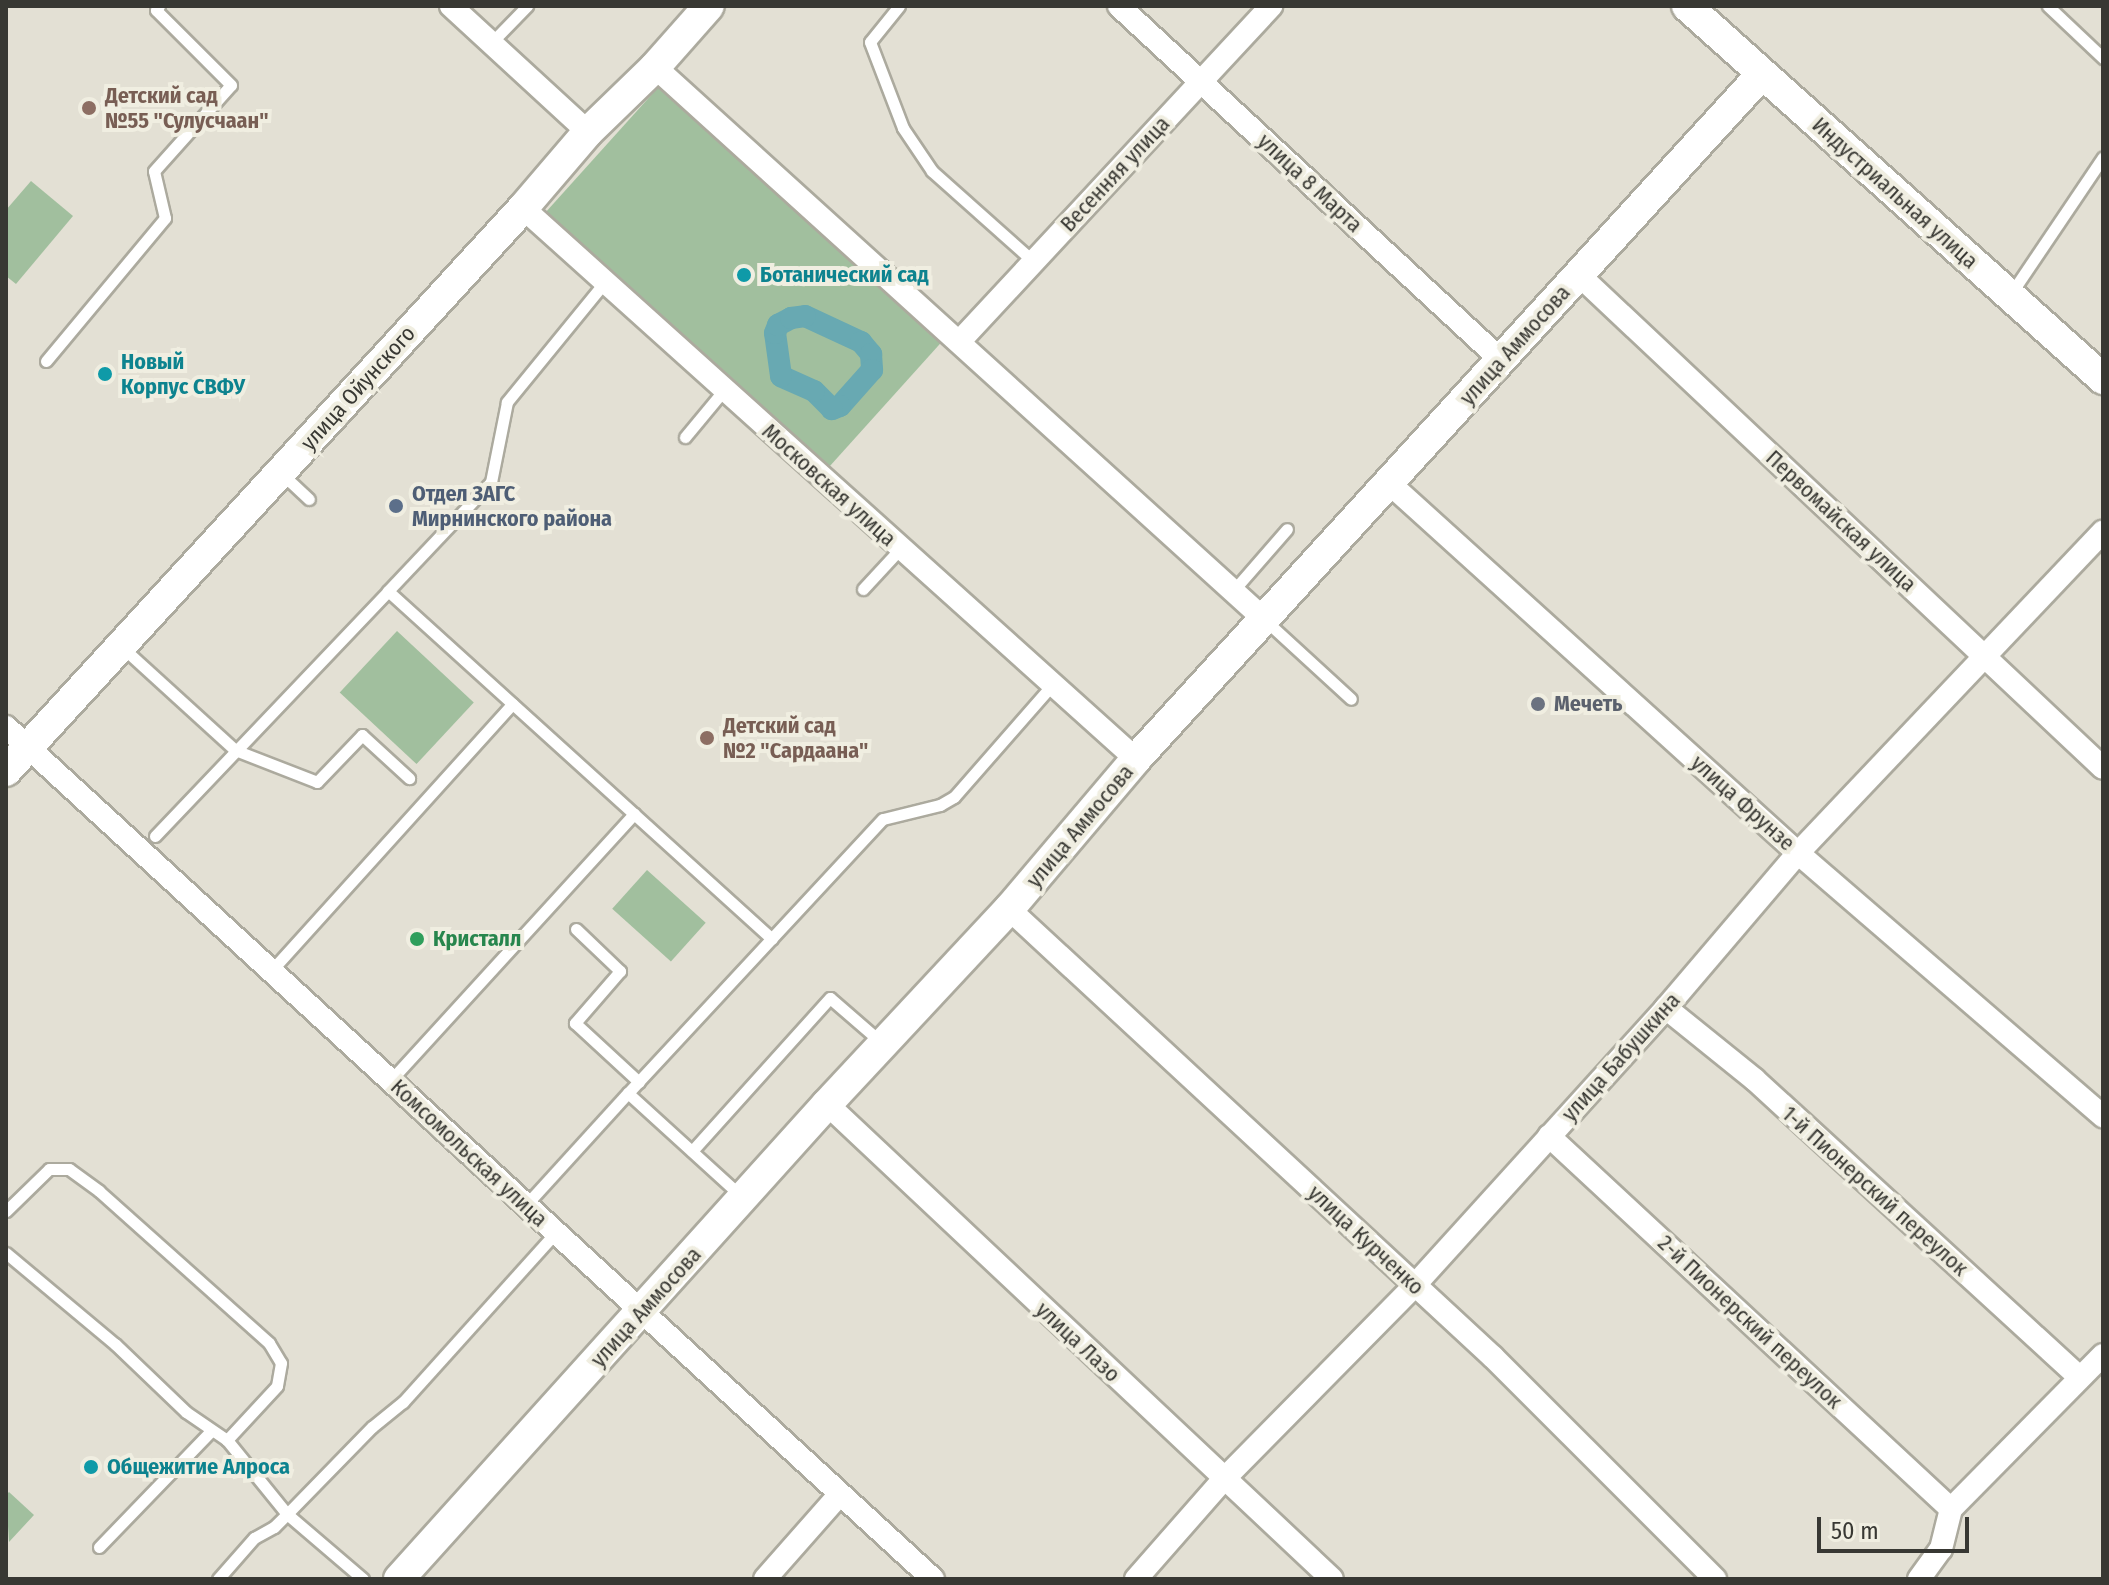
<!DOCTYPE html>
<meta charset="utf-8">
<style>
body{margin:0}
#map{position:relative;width:2109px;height:1585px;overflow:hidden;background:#e3e0d4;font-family:"Fira Sans Condensed",sans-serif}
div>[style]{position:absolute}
.green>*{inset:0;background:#a1bf9e;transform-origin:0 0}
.canal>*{height:22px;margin:-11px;padding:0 11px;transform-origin:11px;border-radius:11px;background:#68a9b2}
.roads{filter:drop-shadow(2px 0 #acaa9e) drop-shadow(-2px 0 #acaa9e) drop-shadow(0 2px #acaa9e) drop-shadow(0 -2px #acaa9e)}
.service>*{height:11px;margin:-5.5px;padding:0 5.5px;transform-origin:5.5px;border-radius:5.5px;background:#fff}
.minor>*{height:22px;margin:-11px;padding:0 11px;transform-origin:11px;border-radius:11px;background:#fff}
.secondary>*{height:30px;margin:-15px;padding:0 15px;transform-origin:15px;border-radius:15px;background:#fff}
.dots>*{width:22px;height:22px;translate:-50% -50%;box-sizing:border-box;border:4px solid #f0eee1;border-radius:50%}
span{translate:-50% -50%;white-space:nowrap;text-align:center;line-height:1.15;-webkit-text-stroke:8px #f0eee1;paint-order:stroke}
.education-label{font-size:22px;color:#785e54;font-weight:700}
.left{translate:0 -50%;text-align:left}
.street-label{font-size:22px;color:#383833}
.culture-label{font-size:22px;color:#0d838f;font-weight:700}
.service-label{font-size:22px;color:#4e5e75;font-weight:700}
.worship-label{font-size:22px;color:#5b616d;font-weight:700}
.leisure-label{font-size:22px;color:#27864d;font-weight:700}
.frame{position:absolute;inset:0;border:8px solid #383833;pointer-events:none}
.scale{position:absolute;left:1817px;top:1517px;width:152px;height:36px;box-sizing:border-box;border:4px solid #383833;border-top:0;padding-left:10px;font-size:24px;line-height:28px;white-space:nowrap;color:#383833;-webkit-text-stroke:6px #f0eee1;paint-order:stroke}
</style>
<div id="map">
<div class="green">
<div style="left:663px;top:82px;width:381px;height:175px;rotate:42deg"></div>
<div style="clip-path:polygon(31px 181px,73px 216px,16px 284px,6px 276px,6px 210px)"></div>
<div style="left:397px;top:631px;width:105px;height:84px;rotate:43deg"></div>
<div style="left:647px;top:870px;width:79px;height:52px;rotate:42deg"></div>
<div style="clip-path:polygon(9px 1492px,34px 1515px,9px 1542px,6px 1495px)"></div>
</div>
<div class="canal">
<div style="left:805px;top:316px;width:62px;rotate:24.9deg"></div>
<div style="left:861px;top:342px;width:16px;rotate:50deg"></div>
<div style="left:871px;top:354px;width:16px;rotate:86deg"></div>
<div style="left:872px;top:370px;width:48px;rotate:131.6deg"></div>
<div style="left:840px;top:406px;width:9px;rotate:159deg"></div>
<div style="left:832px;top:409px;width:25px;rotate:-135deg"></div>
<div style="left:814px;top:391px;width:36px;rotate:-156deg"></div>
<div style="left:781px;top:376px;width:43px;rotate:-97.9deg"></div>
<div style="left:775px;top:333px;width:9px;rotate:-69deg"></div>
<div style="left:778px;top:325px;width:15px;rotate:-28deg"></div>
<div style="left:791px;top:318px;width:14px;rotate:-8deg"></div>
</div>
<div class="roads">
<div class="service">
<div style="left:899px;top:6px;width:46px;rotate:128.9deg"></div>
<div style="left:870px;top:42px;width:92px;rotate:69deg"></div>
<div style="left:903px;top:128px;width:52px;rotate:56deg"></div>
<div style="left:932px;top:171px;width:137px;rotate:41.7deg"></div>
<div style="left:2048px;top:6px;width:76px;rotate:43.4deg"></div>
<div style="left:491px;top:43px;width:52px;rotate:-45.8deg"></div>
<div style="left:604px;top:283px;width:154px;rotate:129.2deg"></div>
<div style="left:507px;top:402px;width:82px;rotate:101.3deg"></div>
<div style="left:491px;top:482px;width:150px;rotate:133.4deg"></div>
<div style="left:388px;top:591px;width:518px;rotate:42.18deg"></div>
<div style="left:2010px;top:295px;width:166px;rotate:-56deg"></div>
<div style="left:46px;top:361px;width:186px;rotate:-50.2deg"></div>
<div style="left:165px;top:218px;width:48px;rotate:-103.2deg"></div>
<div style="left:154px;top:171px;width:115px;rotate:-48.2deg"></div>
<div style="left:231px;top:85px;width:106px;rotate:-135deg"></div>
<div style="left:156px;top:10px;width:5px;rotate:-53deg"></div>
<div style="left:685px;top:437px;width:61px;rotate:-50.3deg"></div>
<div style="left:281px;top:473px;width:38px;rotate:43deg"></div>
<div style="left:863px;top:589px;width:54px;rotate:-47.2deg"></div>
<div style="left:1233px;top:591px;width:82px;rotate:-48.9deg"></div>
<div style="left:1266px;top:621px;width:115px;rotate:42.5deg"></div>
<div style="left:123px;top:648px;width:151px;rotate:42.3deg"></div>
<div style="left:235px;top:750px;width:88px;rotate:21.3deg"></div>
<div style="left:317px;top:782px;width:65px;rotate:-46.2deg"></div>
<div style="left:362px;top:735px;width:64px;rotate:42.5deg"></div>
<div style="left:155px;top:836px;width:338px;rotate:-46.4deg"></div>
<div style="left:576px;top:929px;width:61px;rotate:43.7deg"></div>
<div style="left:620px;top:971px;width:69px;rotate:130.9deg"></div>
<div style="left:575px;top:1023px;width:87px;rotate:42.7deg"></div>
<div style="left:271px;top:971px;width:360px;rotate:-47.9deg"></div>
<div style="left:390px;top:1081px;width:362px;rotate:-47.6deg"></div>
<div style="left:692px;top:1151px;width:206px;rotate:-48deg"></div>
<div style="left:830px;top:998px;width:69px;rotate:40.9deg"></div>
<div style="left:741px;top:1196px;width:153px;rotate:-137.7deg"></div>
<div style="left:628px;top:1093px;width:374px;rotate:-47.1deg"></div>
<div style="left:883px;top:819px;width:59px;rotate:-13.8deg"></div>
<div style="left:940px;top:805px;width:16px;rotate:-30deg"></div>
<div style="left:954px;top:797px;width:150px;rotate:-48.8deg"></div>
<div style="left:525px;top:1206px;width:153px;rotate:-47.7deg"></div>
<div style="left:6px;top:1211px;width:60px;rotate:-44.3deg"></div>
<div style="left:49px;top:1169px;width:20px"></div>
<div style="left:69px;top:1169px;width:37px;rotate:36deg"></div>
<div style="left:99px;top:1191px;width:228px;rotate:41.8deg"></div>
<div style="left:269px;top:1343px;width:23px;rotate:59deg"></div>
<div style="left:281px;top:1363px;width:23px;rotate:100deg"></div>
<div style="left:277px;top:1386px;width:74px;rotate:132.8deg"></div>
<div style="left:6px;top:1253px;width:142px;rotate:39.9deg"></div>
<div style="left:115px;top:1344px;width:98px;rotate:43.8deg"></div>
<div style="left:186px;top:1412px;width:50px;rotate:34.3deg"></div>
<div style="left:227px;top:1440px;width:95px;rotate:51deg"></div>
<div style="left:287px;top:1514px;width:122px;rotate:-45.7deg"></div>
<div style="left:372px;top:1427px;width:40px;rotate:-39deg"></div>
<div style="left:403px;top:1402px;width:227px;rotate:-48deg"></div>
<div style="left:99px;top:1547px;width:161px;rotate:-46deg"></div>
<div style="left:218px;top:1579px;width:55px;rotate:-48.7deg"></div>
<div style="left:254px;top:1538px;width:23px;rotate:-29deg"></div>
<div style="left:274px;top:1527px;width:18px;rotate:-45deg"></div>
<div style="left:287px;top:1514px;width:100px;rotate:40.5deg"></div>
</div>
<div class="minor">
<div style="left:451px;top:6px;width:186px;rotate:42.6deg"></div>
<div style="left:1119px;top:6px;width:521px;rotate:42.82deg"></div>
<div style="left:655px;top:67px;width:822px;rotate:42.19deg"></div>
<div style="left:523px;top:208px;width:824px;rotate:41.95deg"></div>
<div style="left:1579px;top:275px;width:719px;rotate:43.25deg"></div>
<div style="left:959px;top:342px;width:459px;rotate:-47.1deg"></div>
<div style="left:1389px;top:483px;width:552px;rotate:42.13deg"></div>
<div style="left:1798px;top:853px;width:403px;rotate:40.8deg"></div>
<div style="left:6px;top:727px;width:1259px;rotate:42.59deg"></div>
<div style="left:1009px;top:909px;width:660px;rotate:42.79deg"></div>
<div style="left:1493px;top:1357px;width:314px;rotate:45deg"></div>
<div style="left:1666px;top:1008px;width:113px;rotate:38.9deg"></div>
<div style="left:1754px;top:1079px;width:442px;rotate:42.5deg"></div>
<div style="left:827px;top:1104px;width:693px;rotate:43.25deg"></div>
<div style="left:1549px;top:1136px;width:548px;rotate:42.86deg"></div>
<div style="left:765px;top:1579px;width:113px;rotate:-48.6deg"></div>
<div style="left:1136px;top:1579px;width:132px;rotate:-48.7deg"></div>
<div style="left:1223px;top:1480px;width:272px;rotate:-45.4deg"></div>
<div style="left:1414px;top:1286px;width:375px;rotate:-47.8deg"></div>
<div style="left:1666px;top:1008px;width:204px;rotate:-49.6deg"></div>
<div style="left:1798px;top:853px;width:443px;rotate:-46.5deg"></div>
<div style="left:1919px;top:1579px;width:37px;rotate:-54deg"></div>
<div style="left:1941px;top:1549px;width:41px;rotate:-76deg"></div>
<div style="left:1951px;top:1509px;width:216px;rotate:-45.4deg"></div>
</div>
<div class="secondary">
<div style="left:1687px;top:6px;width:559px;rotate:41.88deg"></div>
<div style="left:6px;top:771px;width:764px;rotate:-47.44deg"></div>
<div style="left:523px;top:208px;width:100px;rotate:-49.5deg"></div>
<div style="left:588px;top:132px;width:93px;rotate:-44.1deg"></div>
<div style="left:655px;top:67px;width:81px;rotate:-48.5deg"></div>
<div style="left:399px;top:1579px;width:639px;rotate:-47.98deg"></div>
<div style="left:827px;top:1104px;width:267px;rotate:-47deg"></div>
<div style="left:1009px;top:909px;width:197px;rotate:-49.7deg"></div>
<div style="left:1136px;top:759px;width:928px;rotate:-47.58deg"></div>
</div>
</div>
<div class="dots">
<div style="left:89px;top:108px;background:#8d6e63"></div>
<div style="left:744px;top:275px;background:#0f9aa8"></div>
<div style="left:105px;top:374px;background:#0f9aa8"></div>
<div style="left:396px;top:506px;background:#5c6f8a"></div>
<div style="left:1538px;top:704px;background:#6b7280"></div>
<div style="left:707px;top:738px;background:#8d6e63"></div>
<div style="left:417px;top:939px;background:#2e9e5b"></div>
<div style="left:91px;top:1467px;background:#0f9aa8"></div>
</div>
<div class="education-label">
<span class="left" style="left:105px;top:108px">Детский сад<br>№55 "Сулусчаан"</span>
<span class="left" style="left:723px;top:738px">Детский сад<br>№2 "Сардаана"</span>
</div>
<div class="street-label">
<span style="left:1115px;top:174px;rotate:-47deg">Весенняя улица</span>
<span style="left:1310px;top:183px;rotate:43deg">улица 8 Марта</span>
<span style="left:1895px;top:193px;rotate:42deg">Индустриальная улица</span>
<span style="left:1515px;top:345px;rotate:-48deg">улица Аммосова</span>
<span style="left:358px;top:388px;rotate:-48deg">улица Ойунского</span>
<span style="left:829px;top:485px;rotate:42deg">Московская улица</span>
<span style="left:1841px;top:521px;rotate:43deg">Первомайская улица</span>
<span style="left:1743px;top:803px;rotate:42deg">улица Фрунзе</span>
<span style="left:1080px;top:826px;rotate:-50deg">улица Аммосова</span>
<span style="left:1621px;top:1057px;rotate:-48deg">улица Бабушкина</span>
<span style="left:469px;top:1153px;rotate:43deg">Комсомольская улица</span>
<span style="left:1875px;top:1191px;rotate:42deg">1-й Пионерский переулок</span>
<span style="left:1366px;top:1240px;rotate:43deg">улица Курченко</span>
<span style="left:646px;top:1307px;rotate:-48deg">улица Аммосова</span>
<span style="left:1750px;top:1322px;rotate:43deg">2-й Пионерский переулок</span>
<span style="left:1078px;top:1342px;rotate:43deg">улица Лазо</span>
</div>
<div class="culture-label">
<span class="left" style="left:760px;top:275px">Ботанический сад</span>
<span class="left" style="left:121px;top:374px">Новый<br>Корпус СВФУ</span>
<span class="left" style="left:107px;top:1467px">Общежитие Алроса</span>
</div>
<div class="service-label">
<span class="left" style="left:412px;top:506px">Отдел ЗАГС<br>Мирнинского района</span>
</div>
<div class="worship-label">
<span class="left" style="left:1554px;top:704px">Мечеть</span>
</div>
<div class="leisure-label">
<span class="left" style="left:433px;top:939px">Кристалл</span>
</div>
<div class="frame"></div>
<div class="scale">50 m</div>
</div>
